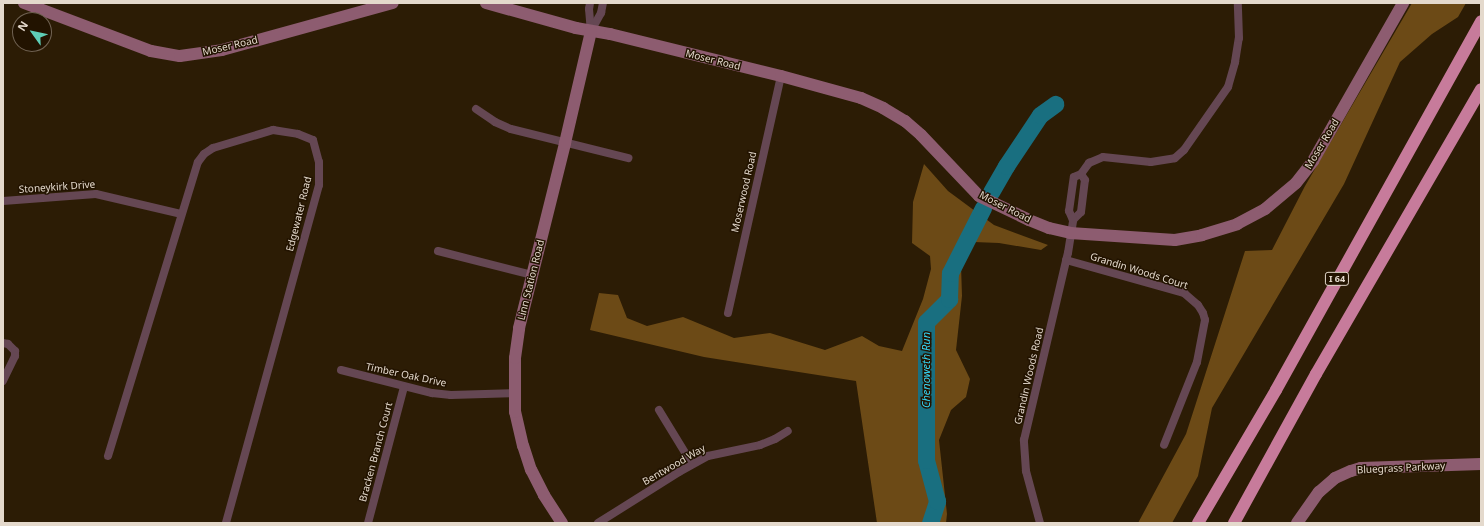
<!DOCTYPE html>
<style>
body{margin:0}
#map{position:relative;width:1484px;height:526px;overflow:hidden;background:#2c1c05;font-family:"Noto Sans",sans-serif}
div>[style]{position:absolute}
.forest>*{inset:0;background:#6c4a16}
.river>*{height:17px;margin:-8.5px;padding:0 8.5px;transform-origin:8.5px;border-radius:8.5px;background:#196f80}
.street>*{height:8px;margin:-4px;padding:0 4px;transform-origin:4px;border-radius:4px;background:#654753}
.secondary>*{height:12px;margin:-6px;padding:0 6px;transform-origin:6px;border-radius:6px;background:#8d5c70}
.highway>*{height:12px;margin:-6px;padding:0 6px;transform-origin:6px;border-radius:6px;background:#c77b9b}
span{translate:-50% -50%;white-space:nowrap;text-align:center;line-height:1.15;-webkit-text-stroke:3px #221300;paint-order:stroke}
.shield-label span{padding:1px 3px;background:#221300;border:1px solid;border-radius:3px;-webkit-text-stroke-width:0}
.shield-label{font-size:9px;color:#e4d9cc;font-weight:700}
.street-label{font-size:10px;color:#e4d9cc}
.water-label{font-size:11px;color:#35d4f3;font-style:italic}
.frame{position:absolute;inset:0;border:4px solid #e4d9cc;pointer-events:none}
.north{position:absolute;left:12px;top:12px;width:40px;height:40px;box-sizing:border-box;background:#221300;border:1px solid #706252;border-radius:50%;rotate:303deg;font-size:11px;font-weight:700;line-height:16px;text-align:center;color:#e4d9cc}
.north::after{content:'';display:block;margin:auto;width:14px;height:18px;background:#5eceb7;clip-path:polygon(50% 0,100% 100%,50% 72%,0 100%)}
</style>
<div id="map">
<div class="forest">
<div style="clip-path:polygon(1412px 3px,1466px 3px,1458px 17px,1432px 34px,1400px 62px,1344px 184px,1212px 408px,1198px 476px,1172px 523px,1138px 523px,1186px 434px,1245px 251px,1272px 250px,1305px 186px)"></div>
<div style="clip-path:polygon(924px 164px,948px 191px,994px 225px,1048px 245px,1041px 250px,999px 243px,974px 242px,961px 265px,962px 296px,956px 350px,970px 379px,966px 397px,951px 410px,939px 440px,947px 514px,946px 523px,877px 523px,856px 381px,704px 357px,590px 330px,599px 293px,618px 295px,627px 318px,647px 326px,683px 317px,734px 338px,770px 333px,825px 350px,862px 336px,879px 346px,902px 351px,923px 299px,931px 269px,930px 256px,912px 243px,913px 202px)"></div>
</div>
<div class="river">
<div style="left:991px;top:192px;width:30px;rotate:-60deg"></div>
<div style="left:1006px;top:166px;width:61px;rotate:-56.3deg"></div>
<div style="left:1040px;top:115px;width:19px;rotate:-36deg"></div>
<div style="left:930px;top:523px;width:23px;rotate:-72deg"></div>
<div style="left:937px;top:501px;width:42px;rotate:-105deg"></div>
<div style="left:926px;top:460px;width:138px;rotate:-90deg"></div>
<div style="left:926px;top:322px;width:33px;rotate:-45deg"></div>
<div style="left:949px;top:299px;width:26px;rotate:-88deg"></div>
<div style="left:950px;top:273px;width:73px;rotate:-63.1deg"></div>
</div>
<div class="street">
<div style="left:590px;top:3px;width:6px;rotate:99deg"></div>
<div style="left:589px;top:9px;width:22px;rotate:85deg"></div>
<div style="left:591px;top:31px;width:21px;rotate:-61deg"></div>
<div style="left:601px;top:13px;width:10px;rotate:-79deg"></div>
<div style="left:476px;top:109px;width:23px;rotate:34deg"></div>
<div style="left:495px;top:122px;width:17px;rotate:24deg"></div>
<div style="left:511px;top:129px;width:121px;rotate:13.9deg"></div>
<div style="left:3px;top:201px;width:93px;rotate:-4.3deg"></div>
<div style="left:96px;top:194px;width:87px;rotate:13.2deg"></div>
<div style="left:1073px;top:220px;width:11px;rotate:-45deg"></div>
<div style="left:1081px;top:212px;width:32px;rotate:-83deg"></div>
<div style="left:1085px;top:180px;width:7px;rotate:-124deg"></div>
<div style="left:438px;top:251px;width:97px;rotate:14.3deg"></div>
<div style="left:1066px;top:260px;width:123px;rotate:15.6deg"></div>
<div style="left:1184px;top:293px;width:18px;rotate:41deg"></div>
<div style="left:1198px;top:305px;width:9px;rotate:58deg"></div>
<div style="left:1203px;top:313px;width:7px;rotate:74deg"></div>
<div style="left:1205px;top:320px;width:43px;rotate:100.8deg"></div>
<div style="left:1197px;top:362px;width:89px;rotate:111.7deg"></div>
<div style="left:728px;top:313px;width:243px;rotate:-77.4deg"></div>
<div style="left:3px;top:343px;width:5px;rotate:11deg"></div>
<div style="left:8px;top:344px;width:10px;rotate:45deg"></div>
<div style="left:15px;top:351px;width:5px;rotate:90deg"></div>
<div style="left:15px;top:356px;width:28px;rotate:116deg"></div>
<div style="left:341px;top:370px;width:94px;rotate:14.2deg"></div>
<div style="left:432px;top:393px;width:19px;rotate:6deg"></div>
<div style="left:451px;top:395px;width:63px;rotate:-1.8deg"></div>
<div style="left:659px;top:410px;width:63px;rotate:58.6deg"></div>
<div style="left:108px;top:456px;width:307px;rotate:-73deg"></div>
<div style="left:198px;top:162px;width:10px;rotate:-53deg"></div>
<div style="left:204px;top:154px;width:11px;rotate:-34deg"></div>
<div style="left:213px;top:148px;width:63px;rotate:-16.7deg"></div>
<div style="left:273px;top:130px;width:25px;rotate:9deg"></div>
<div style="left:298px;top:134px;width:16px;rotate:22deg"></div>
<div style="left:313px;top:140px;width:23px;rotate:75deg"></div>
<div style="left:319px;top:162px;width:23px;rotate:90deg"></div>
<div style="left:319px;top:185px;width:351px;rotate:105.4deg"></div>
<div style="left:368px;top:523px;width:141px;rotate:-75.2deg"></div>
<div style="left:598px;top:523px;width:96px;rotate:-32.2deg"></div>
<div style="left:679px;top:472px;width:33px;rotate:-29deg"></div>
<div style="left:708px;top:456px;width:53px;rotate:-11.9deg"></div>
<div style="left:760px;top:445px;width:16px;rotate:-22deg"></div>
<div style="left:775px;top:439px;width:15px;rotate:-32deg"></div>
<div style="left:1040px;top:523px;width:54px;rotate:-105.1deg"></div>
<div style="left:1026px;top:471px;width:31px;rotate:-94deg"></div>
<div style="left:1024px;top:440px;width:192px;rotate:-76.8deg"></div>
<div style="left:1068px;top:253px;width:33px;rotate:-81deg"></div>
<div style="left:1073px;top:220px;width:10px;rotate:-114deg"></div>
<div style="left:1069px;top:211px;width:34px;rotate:-82deg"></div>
<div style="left:1074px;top:177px;width:8px;rotate:-23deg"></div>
<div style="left:1081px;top:174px;width:14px;rotate:-54deg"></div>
<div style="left:1089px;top:163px;width:15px;rotate:-23deg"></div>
<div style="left:1103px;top:157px;width:48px;rotate:5.9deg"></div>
<div style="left:1151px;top:162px;width:24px;rotate:-9deg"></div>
<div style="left:1175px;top:158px;width:12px;rotate:-42deg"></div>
<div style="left:1184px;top:150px;width:77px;rotate:-55.1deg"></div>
<div style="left:1228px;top:87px;width:26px;rotate:-74deg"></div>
<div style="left:1235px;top:62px;width:24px;rotate:-81deg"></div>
<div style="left:1239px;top:38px;width:35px;rotate:-92deg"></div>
</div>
<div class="secondary">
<div style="left:24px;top:3px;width:136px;rotate:20.7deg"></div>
<div style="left:151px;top:51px;width:29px;rotate:10deg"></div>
<div style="left:180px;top:56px;width:42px;rotate:-8.1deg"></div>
<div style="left:222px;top:50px;width:177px;rotate:-15.4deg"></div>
<div style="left:486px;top:3px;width:93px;rotate:15.5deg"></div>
<div style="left:576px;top:28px;width:35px;rotate:10deg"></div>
<div style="left:610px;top:34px;width:176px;rotate:13.8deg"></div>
<div style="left:781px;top:76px;width:83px;rotate:15.4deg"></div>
<div style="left:861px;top:98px;width:24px;rotate:24deg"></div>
<div style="left:883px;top:108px;width:26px;rotate:31deg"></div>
<div style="left:905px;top:121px;width:21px;rotate:41deg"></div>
<div style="left:921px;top:135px;width:84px;rotate:46.4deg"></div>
<div style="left:979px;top:196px;width:55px;rotate:25.6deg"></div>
<div style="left:1029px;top:220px;width:22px;rotate:22deg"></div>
<div style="left:1049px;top:228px;width:22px;rotate:13deg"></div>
<div style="left:1070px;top:233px;width:105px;rotate:3.8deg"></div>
<div style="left:1175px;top:240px;width:27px;rotate:-10deg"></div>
<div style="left:1202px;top:235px;width:37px;rotate:-17deg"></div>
<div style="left:1237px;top:224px;width:32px;rotate:-28deg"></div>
<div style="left:1265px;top:209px;width:40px;rotate:-40deg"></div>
<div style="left:1296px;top:183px;width:28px;rotate:-52deg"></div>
<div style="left:1313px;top:161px;width:182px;rotate:-60.3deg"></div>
<div style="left:562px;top:523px;width:33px;rotate:-123deg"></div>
<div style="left:544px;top:495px;width:28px;rotate:-117deg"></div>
<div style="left:531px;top:470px;width:25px;rotate:-108deg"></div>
<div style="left:523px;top:446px;width:35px;rotate:-103deg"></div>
<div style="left:515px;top:412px;width:54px;rotate:-90deg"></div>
<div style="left:515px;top:358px;width:30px;rotate:-82deg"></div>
<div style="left:519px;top:328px;width:191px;rotate:-76deg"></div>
<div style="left:565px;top:143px;width:115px;rotate:-76.9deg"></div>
<div style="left:1297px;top:523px;width:38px;rotate:-55deg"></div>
<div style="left:1319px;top:492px;width:21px;rotate:-41deg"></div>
<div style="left:1335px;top:478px;width:17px;rotate:-24deg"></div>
<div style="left:1351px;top:471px;width:10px;rotate:-17deg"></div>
<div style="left:1361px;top:468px;width:120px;rotate:-1.9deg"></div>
</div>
<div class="highway">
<div style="left:1198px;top:523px;width:154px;rotate:-59.6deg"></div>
<div style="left:1276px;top:390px;width:422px;rotate:-60.9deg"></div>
<div style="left:1234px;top:523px;width:170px;rotate:-61.2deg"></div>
<div style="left:1316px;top:374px;width:329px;rotate:-59.9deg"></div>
</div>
<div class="shield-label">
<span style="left:1337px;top:279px">I 64</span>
</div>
<div class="street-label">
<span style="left:230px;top:46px;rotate:-13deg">Moser Road</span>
<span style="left:713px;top:60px;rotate:14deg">Moser Road</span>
<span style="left:1322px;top:144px;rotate:-59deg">Moser Road</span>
<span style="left:57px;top:187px;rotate:-4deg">Stoneykirk Drive</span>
<span style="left:744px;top:192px;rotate:-77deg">Moserwood Road</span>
<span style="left:1005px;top:207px;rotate:27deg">Moser Road</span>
<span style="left:299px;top:214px;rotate:-76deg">Edgewater Road</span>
<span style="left:1139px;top:271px;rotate:17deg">Grandin Woods Court</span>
<span style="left:531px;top:280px;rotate:-76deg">Linn Station Road</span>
<span style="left:406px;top:375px;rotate:12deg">Timber Oak Drive</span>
<span style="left:1029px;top:376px;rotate:-77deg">Grandin Woods Road</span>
<span style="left:376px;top:452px;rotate:-75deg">Bracken Branch Court</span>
<span style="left:674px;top:465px;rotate:-30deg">Bentwood Way</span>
<span style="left:1401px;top:468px;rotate:-3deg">Bluegrass Parkway</span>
</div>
<div class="water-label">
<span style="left:926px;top:370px;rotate:-90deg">Chenoweth Run</span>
</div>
<div class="frame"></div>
<div class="north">N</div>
</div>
